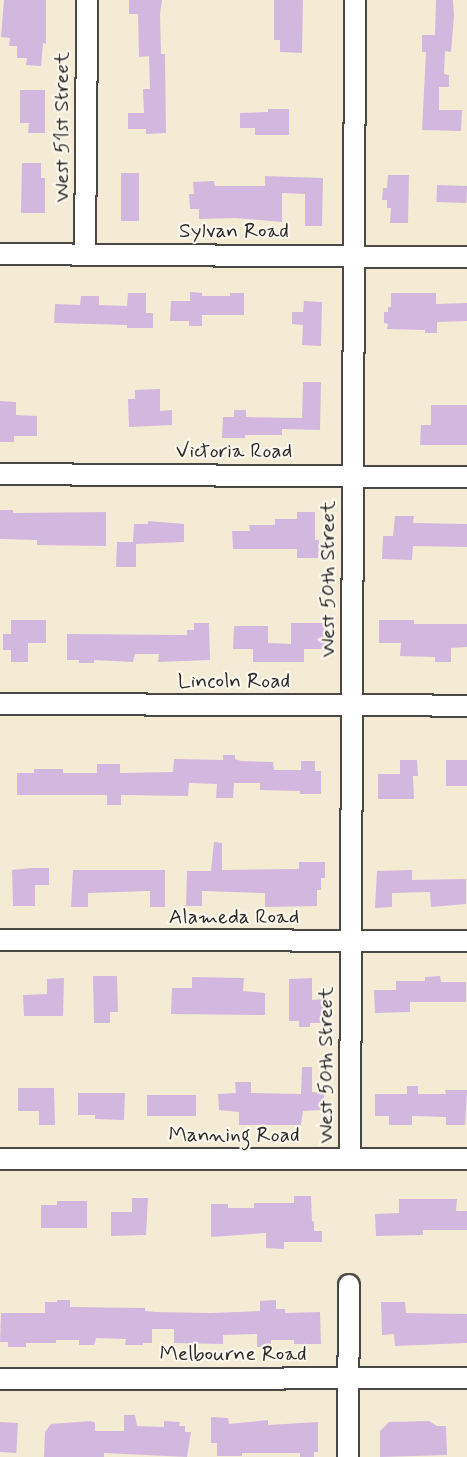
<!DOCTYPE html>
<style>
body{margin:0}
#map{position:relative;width:467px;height:1457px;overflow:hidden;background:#f4ebd5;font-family:Mynerve,sans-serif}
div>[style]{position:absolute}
.building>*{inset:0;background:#d2b8df;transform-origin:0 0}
.roads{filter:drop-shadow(2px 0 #494844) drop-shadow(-2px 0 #494844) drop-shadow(0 2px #494844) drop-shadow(0 -2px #494844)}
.minor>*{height:20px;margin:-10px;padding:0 10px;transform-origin:10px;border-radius:10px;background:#fff}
span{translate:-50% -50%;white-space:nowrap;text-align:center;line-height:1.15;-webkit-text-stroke:4.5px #fbf7ec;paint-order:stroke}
.street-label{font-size:21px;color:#2b2b2b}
</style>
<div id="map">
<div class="building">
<div style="clip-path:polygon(4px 0,46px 0,46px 44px,43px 43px,41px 66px,26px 65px,27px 58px,17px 58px,17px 46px,9px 46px,10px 38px,1px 37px)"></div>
<div style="clip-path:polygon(129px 0,162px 0,160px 14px,161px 54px,165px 54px,166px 133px,146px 134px,146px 129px,128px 129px,128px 113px,144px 113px,143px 89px,150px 89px,149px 56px,139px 57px,138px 14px,129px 14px)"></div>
<div style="clip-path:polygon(274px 0,303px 0,302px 53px,280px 52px,280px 40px,274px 40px)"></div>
<div style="clip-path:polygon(436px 0,453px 0,454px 16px,451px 52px,445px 51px,444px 74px,449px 75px,449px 87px,439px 87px,439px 110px,462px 110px,461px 131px,422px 130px,426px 52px,422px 52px,422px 35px,435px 35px)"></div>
<div style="clip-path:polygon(20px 90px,45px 90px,45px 133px,28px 133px,29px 123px,20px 123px)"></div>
<div style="clip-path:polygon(268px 109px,289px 109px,289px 135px,255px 135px,255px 128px,240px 128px,240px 113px,268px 112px)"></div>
<div style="clip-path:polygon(22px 163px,41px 163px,41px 178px,45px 178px,45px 213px,21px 213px)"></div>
<div style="left:121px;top:173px;width:18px;height:48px"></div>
<div style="clip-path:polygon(388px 175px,409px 175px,408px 223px,390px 223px,391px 208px,387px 208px,387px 200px,382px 200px,383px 188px,387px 188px)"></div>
<div style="clip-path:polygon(265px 176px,323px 178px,322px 226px,305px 226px,305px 194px,282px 193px,282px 222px,235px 218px,199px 219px,199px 209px,190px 209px,189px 194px,194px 194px,193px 182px,214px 181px,215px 186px,265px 186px)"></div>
<div style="left:437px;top:185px;width:30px;height:17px;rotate:2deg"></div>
<div style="clip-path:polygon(190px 292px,202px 293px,202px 296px,230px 296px,230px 293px,244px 293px,244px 315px,202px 315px,202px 326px,189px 326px,189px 321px,170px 321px,171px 301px,190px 301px)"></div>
<div style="clip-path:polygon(128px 293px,146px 293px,146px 313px,153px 313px,153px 328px,127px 328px,127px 325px,54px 323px,55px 304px,80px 305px,81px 296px,99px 296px,99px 305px,127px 306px)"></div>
<div style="clip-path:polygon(391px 293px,436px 293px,436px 304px,467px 303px,467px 321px,437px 322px,437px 333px,425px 333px,425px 330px,387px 329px,388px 324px,384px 323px,384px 312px,388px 312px,388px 307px,391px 307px)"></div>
<div style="clip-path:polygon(304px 301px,322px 302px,321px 346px,302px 345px,303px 325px,292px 324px,292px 312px,303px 312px)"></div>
<div style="clip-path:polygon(303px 382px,321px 382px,320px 430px,282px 429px,282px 435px,245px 435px,245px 438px,222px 438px,223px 417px,234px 417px,234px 410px,246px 410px,246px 417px,302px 418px)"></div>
<div style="clip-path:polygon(160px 389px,160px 411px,172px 410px,172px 425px,129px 427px,128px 399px,135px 399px,135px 390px)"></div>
<div style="clip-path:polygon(0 401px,16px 402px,16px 415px,37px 416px,37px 436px,14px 436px,14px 442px,0 442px)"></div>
<div style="clip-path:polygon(431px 405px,467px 405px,467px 445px,420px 445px,421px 425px,431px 425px)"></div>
<div style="clip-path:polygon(0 510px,13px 510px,13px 513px,106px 512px,106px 546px,37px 545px,37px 540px,0 539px)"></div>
<div style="clip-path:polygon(297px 512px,315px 512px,315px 540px,319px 540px,318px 558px,297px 558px,297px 549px,233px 549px,232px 531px,250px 531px,249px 525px,275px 525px,275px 519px,297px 519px)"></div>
<div style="clip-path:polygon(395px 516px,414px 516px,413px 523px,467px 524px,467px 547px,413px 546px,412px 560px,382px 559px,383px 536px,393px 536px)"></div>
<div style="clip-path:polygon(148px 521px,184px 524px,184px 542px,136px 544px,136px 567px,116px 567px,117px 542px,133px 542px,134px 524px,148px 524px)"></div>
<div style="clip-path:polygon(11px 620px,46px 620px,46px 643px,28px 643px,28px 662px,11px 662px,11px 650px,3px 650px,3px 634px,11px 634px)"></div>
<div style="clip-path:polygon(379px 620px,414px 620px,414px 624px,467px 624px,467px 647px,451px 648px,451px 662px,435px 662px,435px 657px,400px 656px,401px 643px,379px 643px)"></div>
<div style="clip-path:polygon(194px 623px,209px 623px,210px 660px,158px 662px,159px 654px,135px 654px,133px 662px,94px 660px,94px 663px,79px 663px,79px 660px,67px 660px,67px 634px,187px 635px,187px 630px,194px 630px)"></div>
<div style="clip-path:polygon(291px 623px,326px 623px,326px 649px,304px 649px,304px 662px,253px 662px,253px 649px,233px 649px,234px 626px,268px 626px,268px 643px,291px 644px)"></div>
<div style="clip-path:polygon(223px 755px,235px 755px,235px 759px,241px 761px,273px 762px,274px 770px,301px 770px,301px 761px,315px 761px,315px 771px,321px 771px,321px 794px,300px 794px,300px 791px,260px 790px,260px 783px,234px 783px,233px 798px,216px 798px,217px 784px,189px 783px,188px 796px,121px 795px,121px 805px,107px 805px,107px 795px,17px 795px,17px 773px,34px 773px,34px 769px,63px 769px,63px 773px,97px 773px,97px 764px,120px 764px,120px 773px,173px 772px,174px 759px,223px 760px)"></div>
<div style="clip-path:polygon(400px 760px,417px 760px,418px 776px,413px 776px,414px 799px,378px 799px,378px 774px,400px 774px)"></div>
<div style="left:446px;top:760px;width:21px;height:26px"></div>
<div style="clip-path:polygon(214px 842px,222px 843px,222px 870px,299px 869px,299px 862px,325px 862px,325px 878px,321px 878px,321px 890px,317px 890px,317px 906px,265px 907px,265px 893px,202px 891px,202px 906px,186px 906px,187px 871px,211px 871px)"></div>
<div style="clip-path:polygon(32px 868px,49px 868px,49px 885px,35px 885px,35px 906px,13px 906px,12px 870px)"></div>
<div style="clip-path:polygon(73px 870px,165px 870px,165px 907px,150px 907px,150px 891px,88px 893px,88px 907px,71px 907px)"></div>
<div style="clip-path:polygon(412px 870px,412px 880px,466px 879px,466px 904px,431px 907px,430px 892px,392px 893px,392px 907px,375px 908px,377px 871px)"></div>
<div style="clip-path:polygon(93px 976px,117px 976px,118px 1012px,110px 1012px,110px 1023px,94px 1023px)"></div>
<div style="clip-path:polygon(440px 976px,441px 982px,466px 982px,466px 1002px,410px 1002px,410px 1012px,375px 1013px,374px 990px,396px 990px,396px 981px,425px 981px,425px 977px)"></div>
<div style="clip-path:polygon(192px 977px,244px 978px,243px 991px,265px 993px,265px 1015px,171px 1014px,172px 988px,192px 988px)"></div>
<div style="clip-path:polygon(64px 978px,63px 1016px,24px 1016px,23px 995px,47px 994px,47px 979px)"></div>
<div style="clip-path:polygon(312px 978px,312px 1000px,324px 999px,324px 1023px,310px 1023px,310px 1027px,299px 1027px,299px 1021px,289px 1021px,289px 979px)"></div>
<div style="clip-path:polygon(302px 1067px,312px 1067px,312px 1092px,324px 1093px,323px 1110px,303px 1111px,301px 1125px,239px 1125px,239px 1112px,219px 1110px,218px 1094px,236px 1093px,235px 1082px,251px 1082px,251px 1093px,301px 1094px)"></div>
<div style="clip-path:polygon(407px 1086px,418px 1086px,418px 1094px,446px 1094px,445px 1090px,467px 1090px,465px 1125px,446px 1125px,446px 1117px,412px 1116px,412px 1125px,389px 1125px,389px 1116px,375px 1116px,375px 1094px,407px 1094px)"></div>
<div style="clip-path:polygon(18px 1088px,54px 1088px,55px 1125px,39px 1125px,39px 1111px,18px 1111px)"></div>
<div style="clip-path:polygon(78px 1093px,125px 1093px,124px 1120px,95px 1119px,95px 1115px,78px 1115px)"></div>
<div style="left:196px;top:1095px;width:21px;height:49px;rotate:90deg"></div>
<div style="clip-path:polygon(294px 1196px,311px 1196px,312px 1221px,314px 1222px,314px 1231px,322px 1231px,322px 1242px,284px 1242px,284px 1249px,266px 1248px,266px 1233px,211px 1237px,211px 1204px,228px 1204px,228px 1208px,254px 1208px,254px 1203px,294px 1203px)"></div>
<div style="clip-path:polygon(132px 1198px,148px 1198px,146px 1235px,111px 1236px,111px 1212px,132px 1212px)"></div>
<div style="clip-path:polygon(399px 1199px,457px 1199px,456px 1211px,467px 1211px,467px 1230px,423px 1230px,423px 1235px,376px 1236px,375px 1214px,399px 1213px)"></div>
<div style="clip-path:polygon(57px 1201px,87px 1201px,87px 1228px,41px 1228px,41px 1205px,57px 1205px)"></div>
<div style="clip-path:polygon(57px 1300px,70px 1300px,70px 1307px,145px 1308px,145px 1311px,156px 1312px,211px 1313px,260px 1311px,260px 1301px,276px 1300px,276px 1309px,285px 1309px,285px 1313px,320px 1312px,321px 1344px,294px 1344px,294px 1340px,271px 1340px,271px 1347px,257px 1347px,257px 1334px,223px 1335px,223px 1344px,174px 1343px,174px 1329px,152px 1329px,152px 1343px,143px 1343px,143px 1345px,125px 1345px,126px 1339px,96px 1338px,94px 1345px,79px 1345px,79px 1340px,56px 1340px,56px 1343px,26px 1343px,26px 1347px,8px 1347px,8px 1342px,0 1342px,1px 1313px,45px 1313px,45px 1302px,57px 1302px)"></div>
<div style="clip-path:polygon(381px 1302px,405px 1302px,406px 1313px,467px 1314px,467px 1343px,395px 1346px,394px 1334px,382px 1335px)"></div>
<div style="clip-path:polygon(124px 1415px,135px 1415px,137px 1426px,164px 1427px,164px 1421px,180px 1422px,179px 1426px,185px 1426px,185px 1432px,191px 1432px,187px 1457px,104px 1453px,104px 1457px,44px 1457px,45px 1432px,51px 1424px,91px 1421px,95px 1423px,95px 1431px,124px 1431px)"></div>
<div style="clip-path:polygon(211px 1417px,228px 1418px,229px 1424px,268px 1420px,268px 1425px,318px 1422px,318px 1452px,314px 1452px,314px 1457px,300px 1457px,300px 1453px,242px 1453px,242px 1456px,217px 1456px,217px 1443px,211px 1443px)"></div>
<div style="clip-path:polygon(429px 1421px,437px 1426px,446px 1426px,447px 1455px,380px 1457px,380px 1431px,389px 1422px)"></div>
<div style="left:0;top:1422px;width:18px;height:30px;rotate:3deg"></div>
</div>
<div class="roads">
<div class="minor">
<div style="left:0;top:254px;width:467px;rotate:0.4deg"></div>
<div style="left:85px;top:254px;width:254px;rotate:-89.5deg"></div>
<div style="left:0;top:474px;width:467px;rotate:0.4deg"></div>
<div style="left:0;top:704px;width:467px;rotate:0.2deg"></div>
<div style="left:0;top:940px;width:467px;rotate:0.1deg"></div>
<div style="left:0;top:1159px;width:467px"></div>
<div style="left:350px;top:1159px;width:1159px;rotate:-89.75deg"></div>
<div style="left:0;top:1379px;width:467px;rotate:-0.1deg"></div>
<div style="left:348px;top:1457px;width:172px;rotate:-89.7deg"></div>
</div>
</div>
<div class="street-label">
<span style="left:62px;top:127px;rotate:-90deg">West 51st Street</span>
<span style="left:234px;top:231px">Sylvan Road</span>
<span style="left:234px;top:451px">Victoria Road</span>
<span style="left:328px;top:579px;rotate:-90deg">West 50th Street</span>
<span style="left:234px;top:681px">Lincoln Road</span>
<span style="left:234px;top:917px">Alameda Road</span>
<span style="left:326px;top:1065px;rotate:-90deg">West 50th Street</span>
<span style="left:234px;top:1135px">Manning Road</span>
<span style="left:233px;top:1354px">Melbourne Road</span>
</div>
</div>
